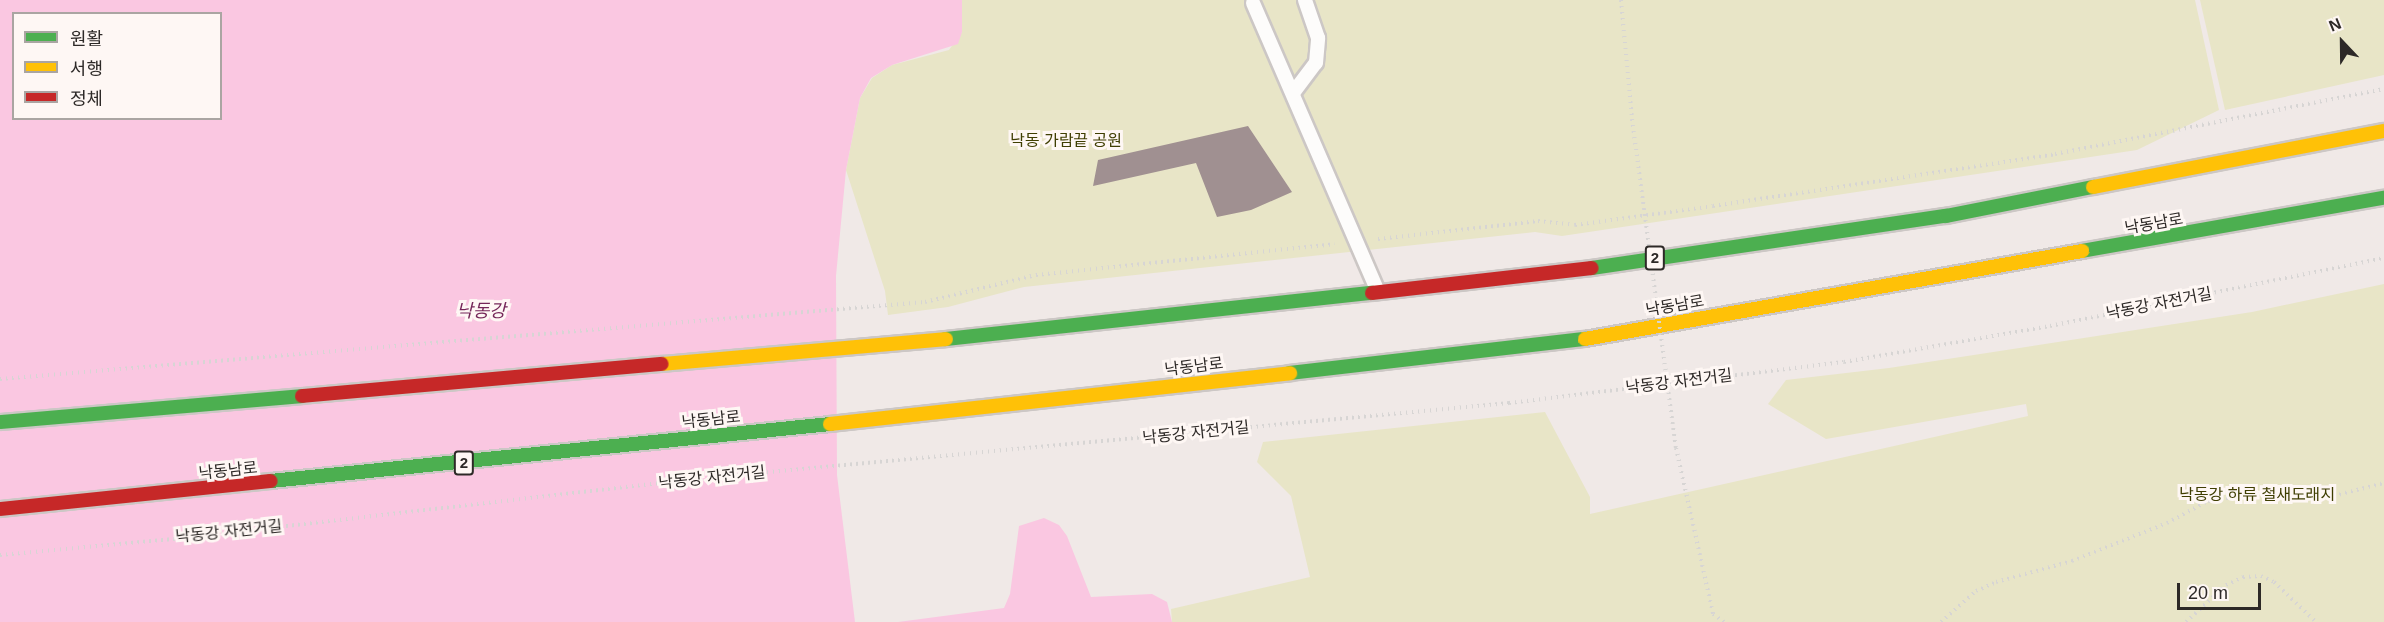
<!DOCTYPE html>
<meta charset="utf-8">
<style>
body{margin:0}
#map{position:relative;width:2384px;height:622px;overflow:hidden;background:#f0e9e7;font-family:Arial,"Noto Sans KR",sans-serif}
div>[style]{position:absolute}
.green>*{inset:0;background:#e8e5c7}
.water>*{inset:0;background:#fac7e1}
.building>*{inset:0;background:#a09091}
.path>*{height:4px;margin-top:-2px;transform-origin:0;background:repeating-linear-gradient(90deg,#d7d5d4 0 1.5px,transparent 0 6px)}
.roads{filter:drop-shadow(2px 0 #ccc7c5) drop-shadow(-2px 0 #ccc7c5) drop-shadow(0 2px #ccc7c5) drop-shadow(0 -2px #ccc7c5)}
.lane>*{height:14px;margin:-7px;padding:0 7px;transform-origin:7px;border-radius:7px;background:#fdfcfb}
.fast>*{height:14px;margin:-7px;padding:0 7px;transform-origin:7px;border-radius:7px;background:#4caf50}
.slow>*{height:14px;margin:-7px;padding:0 7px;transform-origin:7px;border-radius:7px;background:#ffc107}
.jam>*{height:14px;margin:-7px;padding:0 7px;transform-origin:7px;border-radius:7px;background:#c62828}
.path-bridge>*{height:4px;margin-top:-2px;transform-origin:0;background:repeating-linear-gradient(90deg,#d7d5d4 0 1.5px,transparent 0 6px)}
span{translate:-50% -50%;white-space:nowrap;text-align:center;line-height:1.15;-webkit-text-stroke:6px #fef7f4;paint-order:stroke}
.shield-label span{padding:2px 4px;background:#fef7f4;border:2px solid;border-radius:4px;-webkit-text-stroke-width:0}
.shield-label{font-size:15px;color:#2d2927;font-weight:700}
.park-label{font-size:16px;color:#3f3e02}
.street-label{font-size:16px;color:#2d2927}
.water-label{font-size:18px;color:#752759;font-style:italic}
.legend{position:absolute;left:12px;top:12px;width:210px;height:108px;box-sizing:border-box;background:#fef7f4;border:2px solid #aaa5a2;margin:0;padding:8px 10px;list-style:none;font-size:18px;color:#2d2927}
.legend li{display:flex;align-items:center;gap:12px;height:30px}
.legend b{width:30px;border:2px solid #aaa5a2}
.north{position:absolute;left:2312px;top:12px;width:60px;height:60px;-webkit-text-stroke:4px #fef7f4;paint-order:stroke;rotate:338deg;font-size:16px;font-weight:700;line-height:24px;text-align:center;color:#2d2927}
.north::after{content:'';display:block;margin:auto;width:21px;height:27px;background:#2d2927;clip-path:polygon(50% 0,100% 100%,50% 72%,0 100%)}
.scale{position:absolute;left:2177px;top:583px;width:84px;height:27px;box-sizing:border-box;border:3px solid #2d2927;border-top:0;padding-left:8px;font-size:18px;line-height:21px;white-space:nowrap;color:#2d2927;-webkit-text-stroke:4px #fef7f4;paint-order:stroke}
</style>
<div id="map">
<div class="green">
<div style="clip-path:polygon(962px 0,2195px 0,2219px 110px,2137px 150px,1562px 236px,1535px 232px,1024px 287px,948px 307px,888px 315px,885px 291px,846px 170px,860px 98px,872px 78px,892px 65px,949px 50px,962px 32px)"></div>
<div style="clip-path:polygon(2200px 0,2384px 0,2384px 75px,2225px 110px)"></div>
<div style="clip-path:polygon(2384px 284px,2384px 622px,1172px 622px,1171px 609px,1310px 577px,1291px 496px,1257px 462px,1263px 442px,1545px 412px,1590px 497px,1590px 514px,2028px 416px,2026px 404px,1826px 439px,1768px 404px,1786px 380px,1889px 368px,2252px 312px)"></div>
</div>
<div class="water">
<div style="clip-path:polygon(evenodd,0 0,962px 0,962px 32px,958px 44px,892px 65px,871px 78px,860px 98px,846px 170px,836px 276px,837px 475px,855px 622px,0 622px,0 0,14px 14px,220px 14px,220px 118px,14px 118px,14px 14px)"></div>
<div style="clip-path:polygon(1044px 518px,1059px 525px,1067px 536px,1091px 597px,1152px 594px,1167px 602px,1172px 622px,898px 622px,1004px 608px,1010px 594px,1019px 526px)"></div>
</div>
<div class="building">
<div style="clip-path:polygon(1248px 126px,1292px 192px,1251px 210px,1217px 217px,1196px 163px,1093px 186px,1098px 160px)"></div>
</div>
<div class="path">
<div style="left:1621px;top:0;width:120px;rotate:84.7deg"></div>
<div style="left:1378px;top:239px;width:161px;rotate:-6.4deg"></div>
<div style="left:1538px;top:221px;width:37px;rotate:6deg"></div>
<div style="left:1575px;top:225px;width:139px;rotate:-7.8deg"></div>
<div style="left:1713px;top:206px;width:346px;rotate:-8.6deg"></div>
<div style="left:2055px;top:154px;width:335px;rotate:-11.2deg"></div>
<div style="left:0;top:379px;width:928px;rotate:-4.76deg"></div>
<div style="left:925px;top:302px;width:114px;rotate:-13.7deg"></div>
<div style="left:1036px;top:275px;width:300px;rotate:-5.9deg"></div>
<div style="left:1676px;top:448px;width:170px;rotate:77.4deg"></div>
<div style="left:1713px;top:614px;width:14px;rotate:36deg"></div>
<div style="left:0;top:555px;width:174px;rotate:-5.3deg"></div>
<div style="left:173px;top:539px;width:525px;rotate:-6.56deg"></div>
<div style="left:695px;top:479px;width:818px;rotate:-5.33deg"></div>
<div style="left:1509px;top:403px;width:337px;rotate:-7deg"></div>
<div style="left:1844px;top:362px;width:209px;rotate:-9.9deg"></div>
<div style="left:2050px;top:326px;width:341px;rotate:-11.5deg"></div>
<div style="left:1941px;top:622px;width:47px;rotate:-41.5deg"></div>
<div style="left:1976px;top:591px;width:22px;rotate:-24deg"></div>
<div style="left:1996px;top:582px;width:79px;rotate:-15.4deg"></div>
<div style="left:2072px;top:561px;width:102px;rotate:-21.8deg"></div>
<div style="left:2167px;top:523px;width:47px;rotate:-28.2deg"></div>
<div style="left:2208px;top:501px;width:57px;rotate:-9.1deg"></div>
<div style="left:2264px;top:492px;width:58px;rotate:6.9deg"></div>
<div style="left:2322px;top:499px;width:64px;rotate:-14.5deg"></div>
<div style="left:2186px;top:622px;width:54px;rotate:-42.8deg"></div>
<div style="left:2226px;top:585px;width:19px;rotate:-25deg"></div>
<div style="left:2243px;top:577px;width:18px;rotate:-3deg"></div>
<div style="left:2261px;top:576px;width:14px;rotate:25deg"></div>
<div style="left:2274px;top:582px;width:58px;rotate:43.6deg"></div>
</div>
<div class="roads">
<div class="lane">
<div style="left:1253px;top:3px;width:315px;rotate:66.6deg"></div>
<div style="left:1293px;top:93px;width:38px;rotate:-53deg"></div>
<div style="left:1316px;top:63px;width:25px;rotate:-85deg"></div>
<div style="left:1318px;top:38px;width:40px;rotate:-108.9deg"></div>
</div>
<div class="fast">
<div style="left:2082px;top:251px;width:307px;rotate:-10deg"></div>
<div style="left:1592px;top:268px;width:358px;rotate:-8.4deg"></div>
<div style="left:1946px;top:216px;width:150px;rotate:-11.2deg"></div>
<div style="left:946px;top:339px;width:428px;rotate:-6.2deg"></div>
<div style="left:1290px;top:373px;width:297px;rotate:-6.6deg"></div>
<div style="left:0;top:422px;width:303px;rotate:-4.9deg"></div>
<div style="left:271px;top:481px;width:562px;rotate:-5.82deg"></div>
</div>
<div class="slow">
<div style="left:2093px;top:187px;width:296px;rotate:-10.9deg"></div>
<div style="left:1585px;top:339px;width:505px;rotate:-10.04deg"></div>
<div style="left:662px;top:364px;width:285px;rotate:-5deg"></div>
<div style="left:830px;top:424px;width:463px;rotate:-6.3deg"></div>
</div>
<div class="jam">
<div style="left:1372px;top:293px;width:221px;rotate:-6.5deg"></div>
<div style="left:302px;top:396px;width:361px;rotate:-5.1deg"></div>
<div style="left:0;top:509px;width:272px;rotate:-5.9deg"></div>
</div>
</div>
<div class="path-bridge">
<div style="left:1632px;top:119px;width:332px;rotate:82.4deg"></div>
</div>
<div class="shield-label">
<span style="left:1655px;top:258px">2</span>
<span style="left:464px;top:463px">2</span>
</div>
<div class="park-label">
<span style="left:1066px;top:141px">낙동 가람끝 공원</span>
<span style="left:2257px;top:495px">낙동강 하류 철새도래지</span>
</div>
<div class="street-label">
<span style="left:2154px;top:224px;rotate:-10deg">낙동남로</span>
<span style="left:2159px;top:304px;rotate:-11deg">낙동강 자전거길</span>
<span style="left:1675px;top:306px;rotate:-10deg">낙동남로</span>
<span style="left:1194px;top:367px;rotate:-7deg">낙동남로</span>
<span style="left:1679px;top:382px;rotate:-7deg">낙동강 자전거길</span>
<span style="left:711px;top:420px;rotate:-6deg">낙동남로</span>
<span style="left:1196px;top:433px;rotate:-6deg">낙동강 자전거길</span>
<span style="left:228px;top:471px;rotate:-6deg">낙동남로</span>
<span style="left:712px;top:478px;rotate:-6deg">낙동강 자전거길</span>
<span style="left:229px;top:532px;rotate:-6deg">낙동강 자전거길</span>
</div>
<div class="water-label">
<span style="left:481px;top:311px">낙동강</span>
</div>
<ul class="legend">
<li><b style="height:8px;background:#4caf50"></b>원활</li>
<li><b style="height:8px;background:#ffc107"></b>서행</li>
<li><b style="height:8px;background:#c62828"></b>정체</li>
</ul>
<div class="north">N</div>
<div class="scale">20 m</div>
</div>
